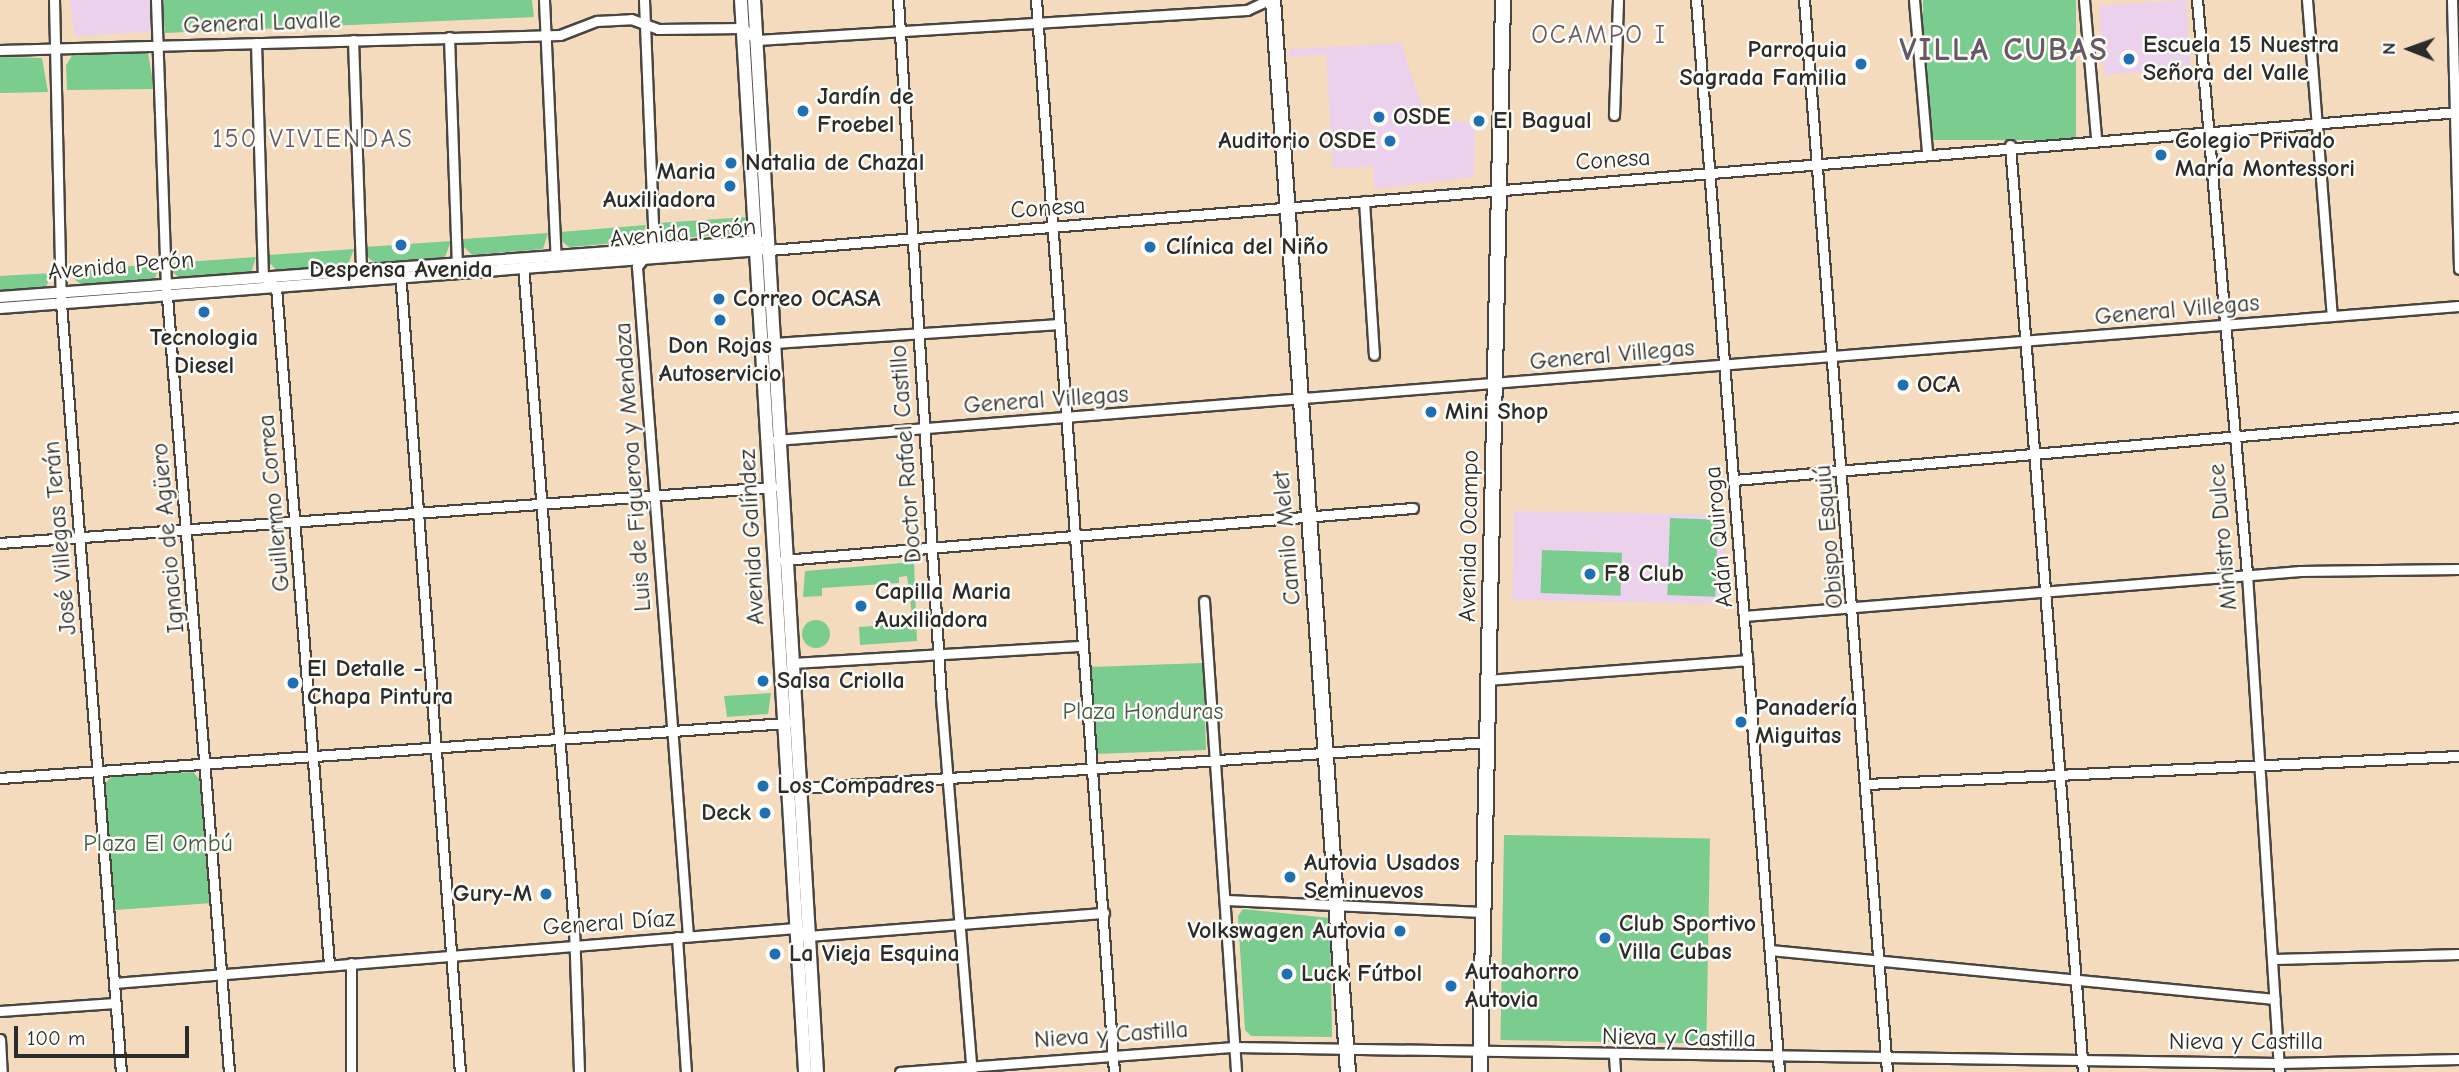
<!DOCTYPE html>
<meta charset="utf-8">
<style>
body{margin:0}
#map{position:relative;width:2459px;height:1072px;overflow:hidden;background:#f4dbbe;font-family:"Comic Neue",sans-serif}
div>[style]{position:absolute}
.built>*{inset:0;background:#ebd1eb;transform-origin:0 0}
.green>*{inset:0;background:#7bcd8f;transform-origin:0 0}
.round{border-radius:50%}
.roads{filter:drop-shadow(2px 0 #494541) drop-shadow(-2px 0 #494541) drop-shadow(0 2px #494541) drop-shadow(0 -2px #494541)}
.minor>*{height:9px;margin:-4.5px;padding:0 4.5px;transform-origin:4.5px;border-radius:4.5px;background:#fff}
.tertiary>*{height:10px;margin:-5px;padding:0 5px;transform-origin:5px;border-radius:5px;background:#fff}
.secondary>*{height:12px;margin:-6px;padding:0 6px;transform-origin:6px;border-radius:6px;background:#fff}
.primary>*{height:14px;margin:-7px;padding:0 7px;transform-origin:7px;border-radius:7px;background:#fff}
.dots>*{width:19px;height:19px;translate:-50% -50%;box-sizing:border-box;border:4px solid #fdfcf7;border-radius:50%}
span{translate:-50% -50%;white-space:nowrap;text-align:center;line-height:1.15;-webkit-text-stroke:5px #fdfcf7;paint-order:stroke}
.street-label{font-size:24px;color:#2b2b2b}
.poi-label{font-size:24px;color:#2b2b2b;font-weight:700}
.left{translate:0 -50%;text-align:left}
.right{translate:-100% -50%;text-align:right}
.park-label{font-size:24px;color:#435c49}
.neighbourhood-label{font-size:26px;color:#665a66;letter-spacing:2px}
.district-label{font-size:32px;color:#665a66;font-weight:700;letter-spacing:2px}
.north{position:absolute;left:2375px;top:14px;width:70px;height:70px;-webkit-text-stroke:5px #fdfcf7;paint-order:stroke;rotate:271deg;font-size:19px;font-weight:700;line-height:28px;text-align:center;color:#2b2b2b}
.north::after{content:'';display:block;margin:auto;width:24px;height:32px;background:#2b2b2b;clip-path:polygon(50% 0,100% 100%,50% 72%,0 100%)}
.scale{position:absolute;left:14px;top:1026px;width:175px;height:32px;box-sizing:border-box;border:4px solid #2b2b2b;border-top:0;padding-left:9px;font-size:21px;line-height:24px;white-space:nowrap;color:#2b2b2b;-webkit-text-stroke:5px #fdfcf7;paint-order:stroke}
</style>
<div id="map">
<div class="built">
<div style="clip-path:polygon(70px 0,151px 0,152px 32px,75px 36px)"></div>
<div style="left:2186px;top:0;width:69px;height:87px;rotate:86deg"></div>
<div style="clip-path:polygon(1401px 43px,1425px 116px,1470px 123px,1475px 131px,1474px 177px,1374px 189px,1373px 166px,1333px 169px,1326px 54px,1289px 57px,1289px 49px)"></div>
<div style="left:1514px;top:511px;width:212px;height:89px;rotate:1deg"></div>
</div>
<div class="green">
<div style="clip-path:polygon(161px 0,532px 0,534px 17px,165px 33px)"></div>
<div style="left:1923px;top:0;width:153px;height:140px"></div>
<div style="clip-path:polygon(148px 53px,154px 89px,67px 90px,66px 65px,73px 54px)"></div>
<div style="clip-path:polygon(0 57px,42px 58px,48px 92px,0 93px)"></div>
<div style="clip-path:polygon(748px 217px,742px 233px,668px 239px,658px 231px,658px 223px)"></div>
<div style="clip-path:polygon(646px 225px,641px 241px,569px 247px,560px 240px,560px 232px)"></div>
<div style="clip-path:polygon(548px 233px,543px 249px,472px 255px,463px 246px,463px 239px)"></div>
<div style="clip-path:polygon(451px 241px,445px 257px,375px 263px,365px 255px,365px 247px)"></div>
<div style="clip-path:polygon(354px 249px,348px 265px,278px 271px,268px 262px,268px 255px)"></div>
<div style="clip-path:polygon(256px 257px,251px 273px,181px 279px,171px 271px,171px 263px)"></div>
<div style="clip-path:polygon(161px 264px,154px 280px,83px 286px,73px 278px,73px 270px)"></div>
<div style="clip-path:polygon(52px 273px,45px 289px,0 293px,0 276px)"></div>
<div style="left:1670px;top:518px;width:48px;height:77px;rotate:2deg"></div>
<div style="left:1542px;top:550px;width:80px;height:43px;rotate:2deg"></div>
<div style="clip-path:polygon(914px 562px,917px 641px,860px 645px,859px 627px,913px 623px,907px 576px,899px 577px,899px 583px,822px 588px,822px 596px,803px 597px,805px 571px)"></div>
<div class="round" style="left:802px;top:620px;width:28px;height:28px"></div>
<div style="left:1203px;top:663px;width:87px;height:113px;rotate:88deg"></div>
<div style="clip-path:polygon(771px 693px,768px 714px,727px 717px,724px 696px)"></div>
<div style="clip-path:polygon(193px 772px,200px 780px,212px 903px,115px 910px,104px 784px,113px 776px)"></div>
<div style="left:1504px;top:835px;width:206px;height:205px;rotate:1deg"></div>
<div style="clip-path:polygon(1243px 909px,1330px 918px,1332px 1037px,1251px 1036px,1245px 1030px,1238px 916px)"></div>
</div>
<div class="roads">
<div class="minor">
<div style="left:54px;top:0;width:303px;rotate:88.7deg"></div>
<div style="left:61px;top:303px;width:771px;rotate:85.54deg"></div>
<div style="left:156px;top:0;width:284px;rotate:88deg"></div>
<div style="left:166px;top:284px;width:791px;rotate:85.43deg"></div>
<div style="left:544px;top:0;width:263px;rotate:87.4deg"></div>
<div style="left:644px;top:0;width:245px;rotate:87.7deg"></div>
<div style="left:654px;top:245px;width:28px;rotate:128deg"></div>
<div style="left:637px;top:267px;width:671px;rotate:85.64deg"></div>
<div style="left:898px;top:0;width:699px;rotate:86.47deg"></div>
<div style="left:941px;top:698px;width:375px;rotate:85.3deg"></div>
<div style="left:1036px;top:0;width:1075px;rotate:85.84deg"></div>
<div style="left:1696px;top:0;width:1075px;rotate:85.57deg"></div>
<div style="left:1804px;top:0;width:1075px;rotate:85.57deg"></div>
<div style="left:1914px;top:0;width:153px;rotate:85.1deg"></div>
<div style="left:2084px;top:0;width:139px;rotate:85deg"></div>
<div style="left:2197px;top:0;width:576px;rotate:85.02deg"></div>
<div style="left:2247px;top:574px;width:499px;rotate:86.3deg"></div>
<div style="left:2307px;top:0;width:317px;rotate:85.5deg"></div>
<div style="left:2452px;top:0;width:269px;rotate:88.5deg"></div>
<div style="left:449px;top:37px;width:224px;rotate:88deg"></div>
<div style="left:353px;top:40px;width:229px;rotate:88deg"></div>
<div style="left:256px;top:43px;width:233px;rotate:88.3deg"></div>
<div style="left:263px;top:276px;width:17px;rotate:40deg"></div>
<div style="left:276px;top:287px;width:680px;rotate:85.53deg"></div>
<div style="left:0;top:50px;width:560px;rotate:-1.53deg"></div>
<div style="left:560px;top:35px;width:40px;rotate:-21deg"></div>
<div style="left:597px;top:21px;width:34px;rotate:-3deg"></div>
<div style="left:631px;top:19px;width:29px;rotate:20deg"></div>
<div style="left:658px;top:29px;width:85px;rotate:-0.7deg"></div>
<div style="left:743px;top:28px;width:18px;rotate:41deg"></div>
<div style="left:757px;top:40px;width:491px;rotate:-3.5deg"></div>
<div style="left:1247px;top:10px;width:23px;rotate:-25deg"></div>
<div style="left:1614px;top:115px;width:115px;rotate:-88deg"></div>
<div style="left:2010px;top:145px;width:930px;rotate:85.5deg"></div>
<div style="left:1364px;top:201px;width:154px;rotate:86.3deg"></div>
<div style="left:769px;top:250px;width:1696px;rotate:-4.67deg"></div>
<div style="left:523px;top:264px;width:666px;rotate:85.61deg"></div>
<div style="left:574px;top:928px;width:144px;rotate:88deg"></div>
<div style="left:400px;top:271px;width:803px;rotate:85.72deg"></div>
<div style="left:774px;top:343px;width:286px;rotate:-3.8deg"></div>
<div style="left:776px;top:440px;width:1688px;rotate:-4.55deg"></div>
<div style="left:1734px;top:480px;width:728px;rotate:-4.97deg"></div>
<div style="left:0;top:543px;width:775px;rotate:-4.14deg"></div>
<div style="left:783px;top:560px;width:632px;rotate:-4.72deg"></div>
<div style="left:1204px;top:601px;width:472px;rotate:86.1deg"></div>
<div style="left:1744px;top:616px;width:558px;rotate:-4.63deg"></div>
<div style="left:2300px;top:571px;width:159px;rotate:-0.7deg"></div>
<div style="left:793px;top:663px;width:290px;rotate:-3.4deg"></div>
<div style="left:1488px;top:680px;width:260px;rotate:-4.4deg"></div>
<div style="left:0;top:778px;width:789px;rotate:-4deg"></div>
<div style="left:1867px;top:784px;width:593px;rotate:-2.71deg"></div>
<div style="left:800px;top:788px;width:689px;rotate:-3.83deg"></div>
<div style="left:1226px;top:900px;width:257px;rotate:2.7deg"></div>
<div style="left:677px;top:937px;width:135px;rotate:86.2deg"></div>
<div style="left:1770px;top:950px;width:507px;rotate:5.54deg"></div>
<div style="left:2272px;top:959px;width:187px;rotate:-1.5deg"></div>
<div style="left:114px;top:983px;width:684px;rotate:-4.61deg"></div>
<div style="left:796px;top:928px;width:15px;rotate:32deg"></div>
<div style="left:809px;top:936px;width:296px;rotate:-4.5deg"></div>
<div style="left:0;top:1011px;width:115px;rotate:-4deg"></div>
<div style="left:0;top:1039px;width:33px;rotate:87deg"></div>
<div style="left:1614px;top:1056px;width:16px;rotate:86deg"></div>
<div style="left:351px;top:1072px;width:109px;rotate:-90deg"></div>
<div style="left:900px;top:1072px;width:335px;rotate:-4.3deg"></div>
<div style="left:1234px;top:1047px;width:1044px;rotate:0.88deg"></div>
<div style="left:2278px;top:1063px;width:181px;rotate:-1.3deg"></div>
</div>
<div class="tertiary">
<div style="left:0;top:297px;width:761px;rotate:-4.22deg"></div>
<div style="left:0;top:308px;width:763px;rotate:-4.36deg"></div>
</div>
<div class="secondary">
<div style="left:741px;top:0;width:1074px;rotate:86.58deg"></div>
<div style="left:754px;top:0;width:1074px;rotate:86.64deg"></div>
</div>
<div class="primary">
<div style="left:1273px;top:0;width:1075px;rotate:86deg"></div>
<div style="left:1480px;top:1072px;width:1072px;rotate:-88.77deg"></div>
</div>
</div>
<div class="dots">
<div style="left:2129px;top:59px;background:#1f6fb2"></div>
<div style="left:1861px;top:64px;background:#1f6fb2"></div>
<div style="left:803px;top:111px;background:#1f6fb2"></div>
<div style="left:1379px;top:117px;background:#1f6fb2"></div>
<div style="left:1479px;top:121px;background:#1f6fb2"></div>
<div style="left:1390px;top:141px;background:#1f6fb2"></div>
<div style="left:2161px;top:155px;background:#1f6fb2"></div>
<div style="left:731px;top:163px;background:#1f6fb2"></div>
<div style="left:730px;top:186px;background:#1f6fb2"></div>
<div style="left:401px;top:245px;background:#1f6fb2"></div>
<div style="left:1150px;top:247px;background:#1f6fb2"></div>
<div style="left:719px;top:299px;background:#1f6fb2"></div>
<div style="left:204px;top:312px;background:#1f6fb2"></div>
<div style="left:720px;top:320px;background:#1f6fb2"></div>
<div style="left:1903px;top:385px;background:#1f6fb2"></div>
<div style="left:1431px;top:412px;background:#1f6fb2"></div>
<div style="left:1590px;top:574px;background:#1f6fb2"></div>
<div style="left:861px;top:606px;background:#1f6fb2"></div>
<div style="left:763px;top:681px;background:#1f6fb2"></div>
<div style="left:293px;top:683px;background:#1f6fb2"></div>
<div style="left:1741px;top:722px;background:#1f6fb2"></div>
<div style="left:763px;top:786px;background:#1f6fb2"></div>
<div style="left:765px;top:813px;background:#1f6fb2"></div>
<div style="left:1290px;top:877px;background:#1f6fb2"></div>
<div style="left:546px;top:894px;background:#1f6fb2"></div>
<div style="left:1400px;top:931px;background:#1f6fb2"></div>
<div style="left:1605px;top:938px;background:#1f6fb2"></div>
<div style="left:775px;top:954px;background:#1f6fb2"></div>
<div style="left:1287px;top:974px;background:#1f6fb2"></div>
<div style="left:1451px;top:986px;background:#1f6fb2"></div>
</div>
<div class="street-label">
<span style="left:262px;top:23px;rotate:-2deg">General Lavalle</span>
<span style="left:1613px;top:160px;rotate:-4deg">Conesa</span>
<span style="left:1048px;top:208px;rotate:-4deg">Conesa</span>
<span style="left:683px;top:233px;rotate:-5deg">Avenida Perón</span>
<span style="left:121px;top:266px;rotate:-5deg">Avenida Perón</span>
<span style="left:2177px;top:310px;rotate:-5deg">General Villegas</span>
<span style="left:1612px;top:355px;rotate:-5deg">General Villegas</span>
<span style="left:1046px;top:400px;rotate:-4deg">General Villegas</span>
<span style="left:906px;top:454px;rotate:-94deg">Doctor Rafael Castillo</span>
<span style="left:633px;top:467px;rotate:-94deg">Luis de Figueroa y Mendoza</span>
<span style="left:274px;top:503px;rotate:-95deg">Guillermo Correa</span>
<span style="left:1469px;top:536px;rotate:-89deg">Avenida Ocampo</span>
<span style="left:752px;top:537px;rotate:-93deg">Avenida Galíndez</span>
<span style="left:1719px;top:537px;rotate:-95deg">Adán Quiroga</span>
<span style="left:1829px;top:537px;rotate:-95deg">Obispo Esquiú</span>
<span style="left:2223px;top:537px;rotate:-95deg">Ministro Dulce</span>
<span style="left:60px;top:538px;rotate:-95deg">José Villegas Terán</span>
<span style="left:168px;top:538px;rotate:-95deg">Ignacio de Agüero</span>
<span style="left:1287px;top:538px;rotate:-95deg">Camilo Melet</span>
<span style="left:609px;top:923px;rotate:-4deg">General Díaz</span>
<span style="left:1111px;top:1035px;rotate:-4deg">Nieva y Castilla</span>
<span style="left:1679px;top:1038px;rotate:1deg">Nieva y Castilla</span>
<span style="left:2246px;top:1042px">Nieva y Castilla</span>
</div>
<div class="poi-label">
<span class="left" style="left:2143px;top:59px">Escuela 15 Nuestra<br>Señora del Valle</span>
<span class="right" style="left:1847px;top:64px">Parroquia<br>Sagrada Familia</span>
<span class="left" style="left:817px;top:111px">Jardín de<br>Froebel</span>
<span class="left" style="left:1393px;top:117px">OSDE</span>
<span class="left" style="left:1493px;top:121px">El Bagual</span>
<span class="right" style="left:1376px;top:141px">Auditorio OSDE</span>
<span class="left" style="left:2175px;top:155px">Colegio Privado<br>María Montessori</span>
<span class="left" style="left:745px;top:163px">Natalia de Chazal</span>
<span class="right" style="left:716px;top:186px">Maria<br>Auxiliadora</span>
<span class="left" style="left:1166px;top:247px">Clínica del Niño</span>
<span style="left:401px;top:270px">Despensa Avenida</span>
<span class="left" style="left:733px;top:299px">Correo OCASA</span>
<span style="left:204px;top:352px">Tecnologia<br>Diesel</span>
<span style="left:720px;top:360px">Don Rojas<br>Autoservicio</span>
<span class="left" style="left:1917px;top:385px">OCA</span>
<span class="left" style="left:1445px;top:412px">Mini Shop</span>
<span class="left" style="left:1604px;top:574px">F8 Club</span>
<span class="left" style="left:875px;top:606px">Capilla Maria<br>Auxiliadora</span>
<span class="left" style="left:307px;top:683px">El Detalle -<br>Chapa Pintura</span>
<span class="left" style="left:777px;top:681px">Salsa Criolla</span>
<span class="left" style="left:1755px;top:722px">Panadería<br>Miguitas</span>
<span class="left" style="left:777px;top:786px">Los Compadres</span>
<span class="right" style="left:751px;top:813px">Deck</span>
<span class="left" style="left:1304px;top:877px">Autovia Usados<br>Seminuevos</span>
<span class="right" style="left:532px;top:894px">Gury-M</span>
<span class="left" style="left:1619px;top:938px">Club Sportivo<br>Villa Cubas</span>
<span class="right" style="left:1386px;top:931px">Volkswagen Autovia</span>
<span class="left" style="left:789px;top:954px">La Vieja Esquina</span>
<span class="left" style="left:1465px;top:986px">Autoahorro<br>Autovia</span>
<span class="left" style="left:1301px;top:974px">Luck Fútbol</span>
</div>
<div class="park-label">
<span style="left:1143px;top:712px">Plaza Honduras</span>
<span style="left:158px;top:844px">Plaza El Ombú</span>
</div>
<div class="neighbourhood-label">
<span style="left:1599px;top:36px">OCAMPO I</span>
<span style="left:313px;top:140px">150 VIVIENDAS</span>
</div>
<div class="district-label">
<span style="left:2004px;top:50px">VILLA CUBAS</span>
</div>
<div class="north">N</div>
<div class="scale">100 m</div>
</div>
